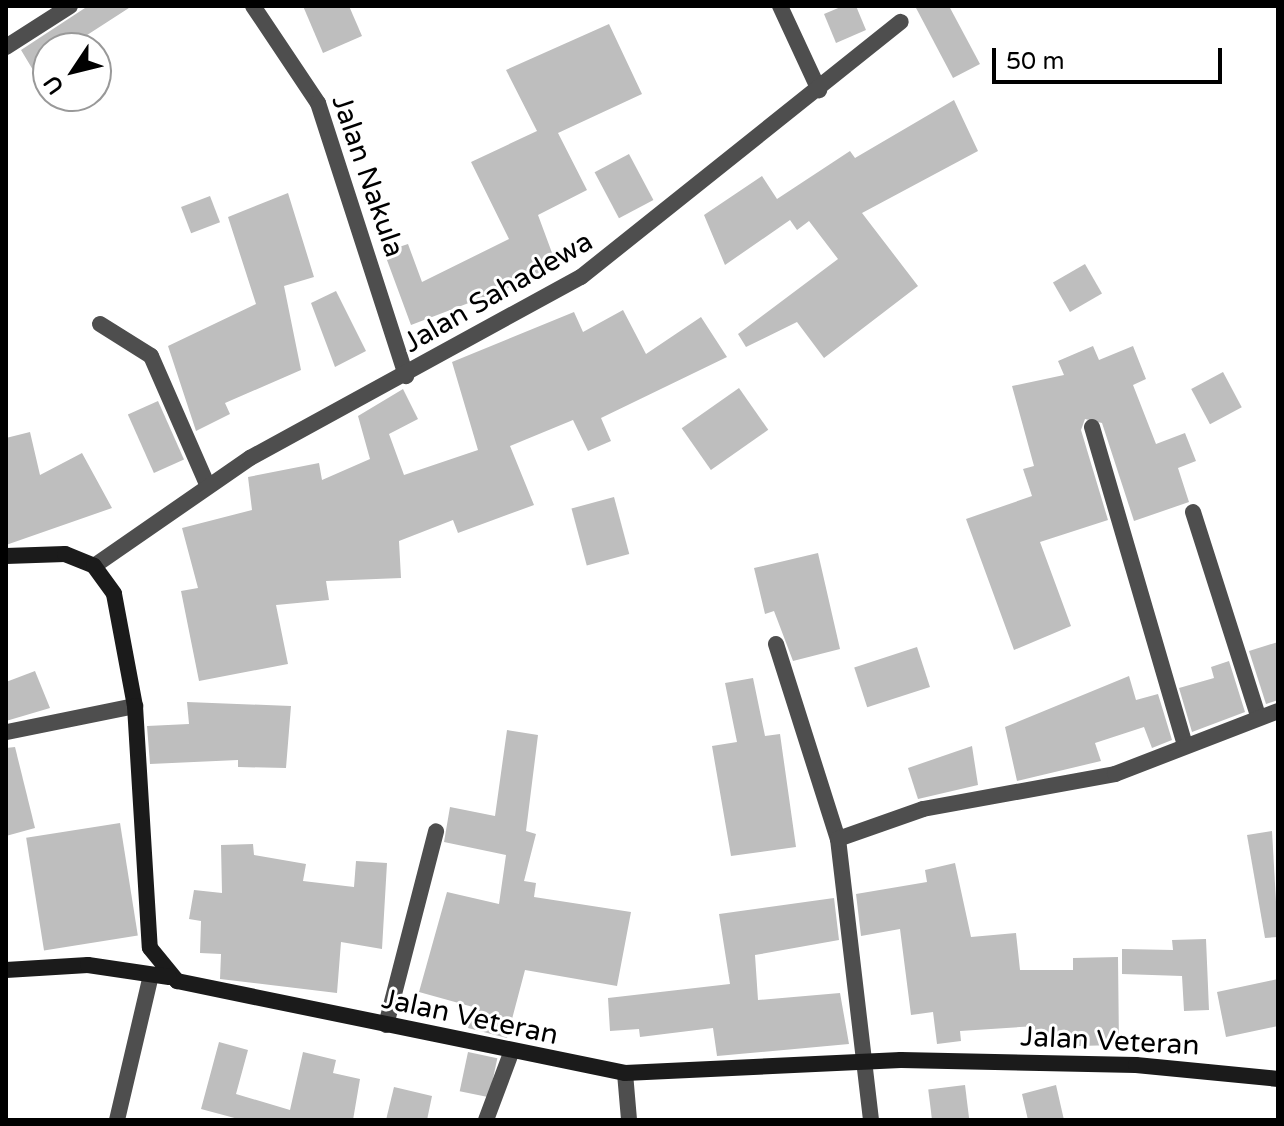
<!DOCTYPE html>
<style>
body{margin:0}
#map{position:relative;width:1284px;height:1126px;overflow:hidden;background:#fff;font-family:"Varela Round",sans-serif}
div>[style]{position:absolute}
.building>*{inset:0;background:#bebebe;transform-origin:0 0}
.street>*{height:16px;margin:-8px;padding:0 8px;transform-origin:8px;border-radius:8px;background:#4e4e4e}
.secondary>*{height:16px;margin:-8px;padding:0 8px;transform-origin:8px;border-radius:8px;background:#1b1b1b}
span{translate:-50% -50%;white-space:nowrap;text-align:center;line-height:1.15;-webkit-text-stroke:6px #fff;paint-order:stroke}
.street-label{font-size:28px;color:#000}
.frame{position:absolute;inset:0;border:8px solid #000;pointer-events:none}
.north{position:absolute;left:32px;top:32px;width:80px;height:80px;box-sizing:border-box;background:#fff;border:2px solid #999;border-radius:50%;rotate:235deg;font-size:22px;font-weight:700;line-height:32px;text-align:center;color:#000}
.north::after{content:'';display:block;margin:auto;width:28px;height:36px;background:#000;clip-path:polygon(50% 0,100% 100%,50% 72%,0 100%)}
.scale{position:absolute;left:992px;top:48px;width:230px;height:36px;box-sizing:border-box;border:4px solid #000;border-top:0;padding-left:10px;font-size:24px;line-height:28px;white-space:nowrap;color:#000;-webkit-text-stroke:6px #fff;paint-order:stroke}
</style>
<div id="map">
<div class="building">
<div style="clip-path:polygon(88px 6px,132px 6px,67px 48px,48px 48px,48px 95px,21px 50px)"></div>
<div style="clip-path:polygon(303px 6px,349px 6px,362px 36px,323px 53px)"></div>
<div style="clip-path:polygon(843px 6px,856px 6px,866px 30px,836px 43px,824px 14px)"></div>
<div style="clip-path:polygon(915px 6px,949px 6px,980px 64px,953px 78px)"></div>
<div style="clip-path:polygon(609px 24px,642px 94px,558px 133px,587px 190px,538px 215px,558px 269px,411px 325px,384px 252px,408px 244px,422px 282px,509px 239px,471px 162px,537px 131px,506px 70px)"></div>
<div style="clip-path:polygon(954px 100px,978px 151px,862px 213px,918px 286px,824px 358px,797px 322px,746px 347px,738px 334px,838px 259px,809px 221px,797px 230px,790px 220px,725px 265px,704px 215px,762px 176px,777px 199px,850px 151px,855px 158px)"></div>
<div style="left:629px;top:154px;width:52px;height:39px;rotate:62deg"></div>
<div style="clip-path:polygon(288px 193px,314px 277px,284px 286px,301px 370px,225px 403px,230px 414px,196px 431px,168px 346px,256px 304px,228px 217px)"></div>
<div style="left:210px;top:196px;width:28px;height:31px;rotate:69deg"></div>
<div style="left:1085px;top:264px;width:34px;height:37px;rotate:60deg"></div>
<div style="clip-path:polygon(336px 291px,366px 351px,335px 367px,311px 303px)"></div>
<div style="clip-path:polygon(623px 310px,646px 354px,701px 317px,727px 357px,601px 418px,611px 441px,588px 451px,573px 420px,510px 446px,534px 505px,458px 533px,453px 520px,399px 541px,401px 578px,326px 581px,329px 600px,276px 605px,288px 664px,199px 681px,181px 591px,198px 588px,182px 528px,252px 510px,248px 477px,319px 463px,322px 480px,370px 459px,358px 416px,403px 389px,418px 419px,389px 434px,404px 475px,478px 450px,452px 362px,574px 312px,583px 332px)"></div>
<div style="clip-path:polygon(1093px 346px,1099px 360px,1133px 346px,1146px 379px,1133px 385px,1156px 444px,1185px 433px,1196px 461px,1178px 468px,1189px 502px,1134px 521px,1102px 423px,1085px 419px,1081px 430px,1108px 520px,1040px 542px,1071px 626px,1014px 650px,966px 519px,1032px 496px,1023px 469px,1034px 466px,1012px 386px,1064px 375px,1058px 361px)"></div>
<div style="left:1223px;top:372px;width:40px;height:36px;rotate:62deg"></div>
<div style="left:739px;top:388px;width:51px;height:70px;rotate:55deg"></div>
<div style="left:158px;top:401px;width:64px;height:33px;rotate:66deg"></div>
<div style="clip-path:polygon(30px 432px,40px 475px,82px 453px,112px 508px,6px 545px,6px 438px)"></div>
<div style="left:614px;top:497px;width:59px;height:44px;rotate:75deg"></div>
<div style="clip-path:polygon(818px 553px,840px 649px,793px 661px,774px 611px,765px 614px,754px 568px)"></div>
<div style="clip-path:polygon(1278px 642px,1278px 700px,1266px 704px,1249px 651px)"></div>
<div style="left:917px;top:647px;width:42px;height:66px;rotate:72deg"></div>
<div style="clip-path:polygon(1229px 661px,1245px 712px,1192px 732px,1179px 688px,1214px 678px,1211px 667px)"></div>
<div style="clip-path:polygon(35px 671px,50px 708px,6px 721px,6px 682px)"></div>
<div style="clip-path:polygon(1129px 676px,1136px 700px,1158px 694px,1172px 740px,1152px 748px,1144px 727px,1095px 743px,1101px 761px,1017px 781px,1005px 727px)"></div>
<div style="clip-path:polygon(753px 678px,765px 736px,780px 734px,796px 847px,731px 856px,712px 746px,737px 742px,725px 683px)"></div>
<div style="clip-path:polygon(187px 702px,291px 706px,286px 768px,238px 767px,238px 760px,150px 764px,147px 726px,189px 724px)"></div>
<div style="clip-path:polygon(507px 730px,538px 735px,526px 831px,536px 834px,524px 881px,536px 883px,534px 897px,631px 912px,617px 986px,525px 970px,507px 1038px,468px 1028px,473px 1007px,419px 992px,447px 892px,499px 904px,506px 855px,444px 842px,450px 807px,495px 816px)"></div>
<div style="clip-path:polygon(972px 746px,978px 785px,918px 799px,908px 768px)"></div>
<div style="clip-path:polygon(15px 747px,35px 828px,6px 836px,6px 748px)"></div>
<div style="left:120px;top:823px;width:114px;height:95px;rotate:81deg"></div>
<div style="clip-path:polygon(1272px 831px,1278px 937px,1265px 938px,1247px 835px)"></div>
<div style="clip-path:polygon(253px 844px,254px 855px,306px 864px,303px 881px,354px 887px,356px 861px,387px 863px,382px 949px,341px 942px,337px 993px,220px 979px,221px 954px,200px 953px,201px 921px,189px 919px,194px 890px,222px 893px,221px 845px)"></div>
<div style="clip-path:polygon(955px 863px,971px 937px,1016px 933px,1020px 970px,1073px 970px,1073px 958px,1118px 957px,1119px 1045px,1036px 1047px,1035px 1026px,960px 1031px,961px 1041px,937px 1044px,933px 1012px,911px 1015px,900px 929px,861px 936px,856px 894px,927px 882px,925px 870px)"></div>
<div style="clip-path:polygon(834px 898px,839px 940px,755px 955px,758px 1000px,840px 993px,849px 1044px,717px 1056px,713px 1028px,640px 1037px,639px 1029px,610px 1031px,608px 998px,730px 984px,719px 914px)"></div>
<div style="clip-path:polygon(1206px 939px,1209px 1010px,1184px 1011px,1182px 976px,1122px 974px,1122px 949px,1173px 950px,1172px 940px)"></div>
<div style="clip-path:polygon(1278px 979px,1278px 1026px,1226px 1037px,1217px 992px)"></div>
<div style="clip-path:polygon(219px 1042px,248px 1050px,236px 1094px,290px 1110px,303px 1052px,336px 1060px,333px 1073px,360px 1079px,353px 1120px,242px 1120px,201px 1109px)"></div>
<div style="left:468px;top:1052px;width:30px;height:40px;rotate:12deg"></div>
<div style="left:965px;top:1085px;width:35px;height:37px;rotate:83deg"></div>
<div style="clip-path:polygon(1056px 1085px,1064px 1120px,1028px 1120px,1022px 1094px)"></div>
<div style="clip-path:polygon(394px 1087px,432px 1096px,427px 1120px,386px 1120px)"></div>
</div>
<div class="street">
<div style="left:253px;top:6px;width:117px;rotate:56.2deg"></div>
<div style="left:318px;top:103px;width:287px;rotate:72.1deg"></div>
<div style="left:780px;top:6px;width:93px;rotate:65.1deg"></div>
<div style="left:6px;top:47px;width:76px;rotate:-32.6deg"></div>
<div style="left:100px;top:324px;width:60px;rotate:32.1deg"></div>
<div style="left:151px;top:356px;width:140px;rotate:66.4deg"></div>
<div style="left:1092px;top:427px;width:332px;rotate:73.7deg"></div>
<div style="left:1193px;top:512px;width:214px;rotate:72.3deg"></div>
<div style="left:94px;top:566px;width:190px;rotate:-34.7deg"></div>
<div style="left:250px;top:458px;width:377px;rotate:-28.7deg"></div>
<div style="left:581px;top:277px;width:409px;rotate:-38.6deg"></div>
<div style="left:776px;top:644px;width:205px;rotate:72.4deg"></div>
<div style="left:838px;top:839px;width:283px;rotate:83.3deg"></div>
<div style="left:7px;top:732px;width:131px;rotate:-11.5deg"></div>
<div style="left:838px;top:839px;width:90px;rotate:-19.4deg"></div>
<div style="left:923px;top:809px;width:195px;rotate:-10.3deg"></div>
<div style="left:1115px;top:774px;width:175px;rotate:-21.1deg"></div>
<div style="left:386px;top:1025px;width:200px;rotate:-75.5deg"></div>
<div style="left:625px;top:1073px;width:47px;rotate:85.1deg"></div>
<div style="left:117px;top:1120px;width:149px;rotate:-76.8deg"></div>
<div style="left:486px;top:1120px;width:72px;rotate:-69.5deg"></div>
</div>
<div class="secondary">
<div style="left:6px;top:556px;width:59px;rotate:-1.9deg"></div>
<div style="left:65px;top:554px;width:31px;rotate:22deg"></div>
<div style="left:94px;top:566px;width:34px;rotate:54deg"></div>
<div style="left:114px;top:594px;width:114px;rotate:79.4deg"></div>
<div style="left:135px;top:706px;width:242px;rotate:86.5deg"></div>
<div style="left:150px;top:948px;width:43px;rotate:50.7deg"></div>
<div style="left:177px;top:981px;width:457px;rotate:11.6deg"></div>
<div style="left:625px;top:1073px;width:276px;rotate:-2.7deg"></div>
<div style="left:901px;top:1060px;width:235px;rotate:1.2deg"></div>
<div style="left:1136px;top:1065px;width:143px;rotate:5.6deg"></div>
<div style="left:6px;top:970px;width:82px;rotate:-3.5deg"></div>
<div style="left:88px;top:965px;width:82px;rotate:8.4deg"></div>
</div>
<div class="street-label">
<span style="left:368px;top:176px;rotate:71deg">Jalan Nakula</span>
<span style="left:498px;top:292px;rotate:-30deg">Jalan Sahadewa</span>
<span style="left:470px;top:1017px;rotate:12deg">Jalan Veteran</span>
<span style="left:1110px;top:1041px;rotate:3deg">Jalan Veteran</span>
</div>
<div class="frame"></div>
<div class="north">U</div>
<div class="scale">50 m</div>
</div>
